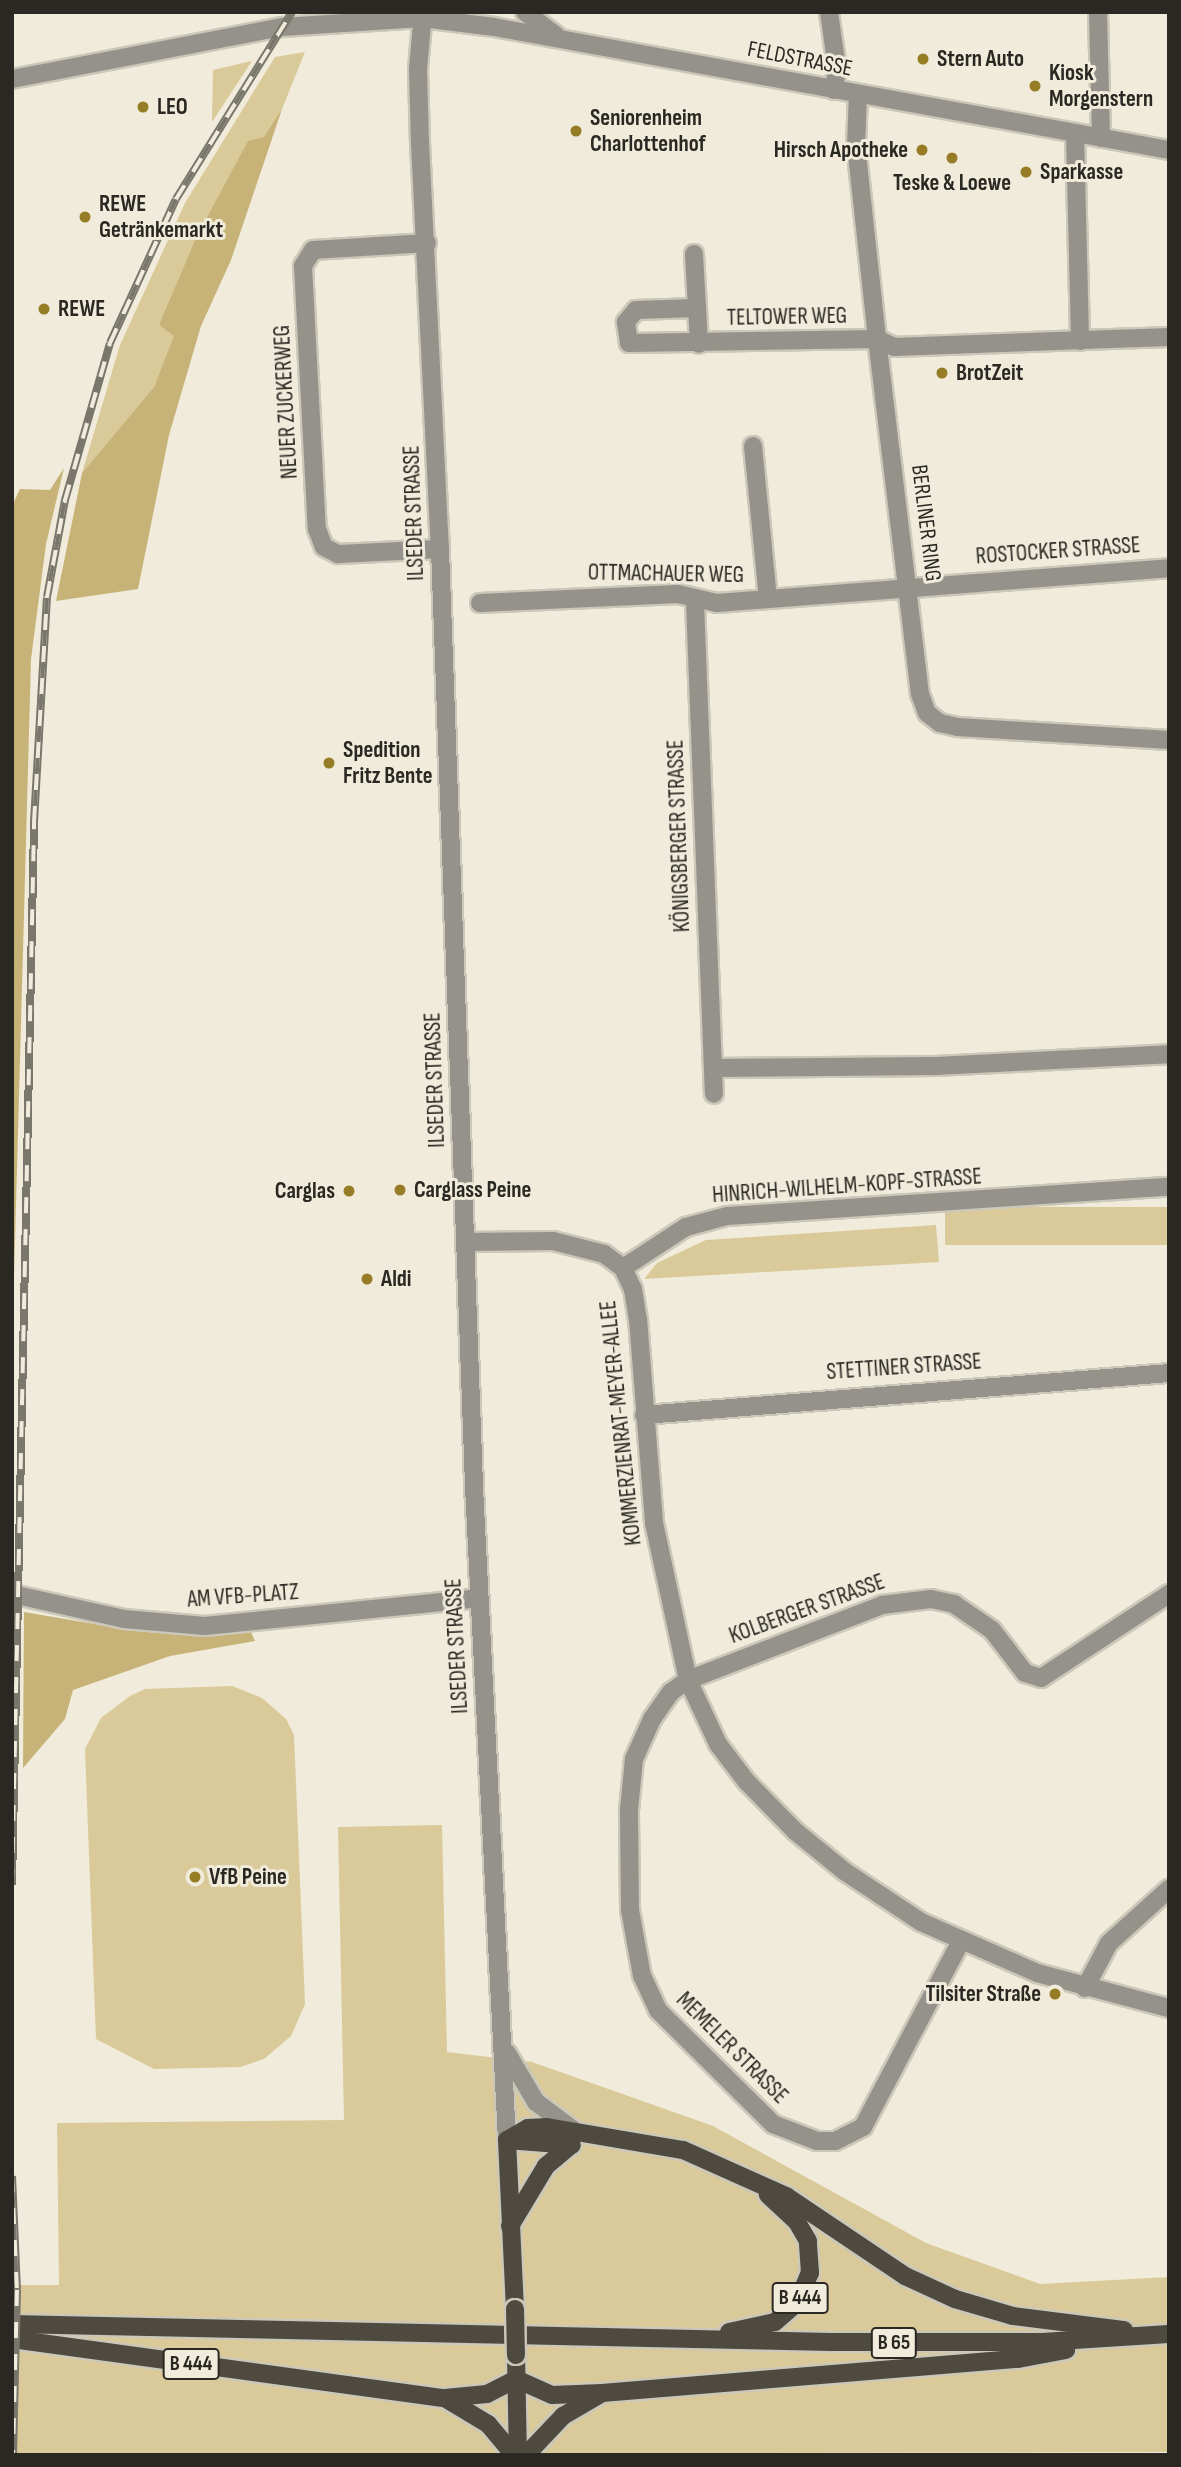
<!DOCTYPE html>
<meta charset="utf-8">
<style>
body{margin:0}
#map{position:relative;width:1181px;height:2467px;overflow:hidden;background:#f0ebda;font-family:"Sofia Sans Condensed",sans-serif}
div>[style]{position:absolute}
.green>*{inset:0;background:#daca99;transform-origin:0 0}
.forest>*{inset:0;background:#c7b377}
.roads{filter:drop-shadow(2px 0 #ccc8b9) drop-shadow(-2px 0 #ccc8b9) drop-shadow(0 2px #ccc8b9) drop-shadow(0 -2px #ccc8b9)}
.minor>*{height:18px;margin:-9px;padding:0 9px;transform-origin:9px;border-radius:9px;background:#94928b}
.major>*{height:18px;margin:-9px;padding:0 9px;transform-origin:9px;border-radius:9px;background:#4e4a3f}
.rail>*{height:8px;margin-top:-4px;transform-origin:0;background:repeating-linear-gradient(90deg,#f0ebda 0 16px,#79766c 0 32px);box-sizing:border-box;border-block:2px solid #79766c}
.bridges{filter:drop-shadow(2px 0 #ccc8b9) drop-shadow(-2px 0 #ccc8b9) drop-shadow(0 2px #ccc8b9) drop-shadow(0 -2px #ccc8b9)}
.major-bridge>*{height:18px;margin:-9px;padding:0 9px;transform-origin:9px;border-radius:9px;background:#4e4a3f}
.dots>*{width:19px;height:19px;translate:-50% -50%;box-sizing:border-box;border:4px solid #f0ebda;border-radius:50%}
span{translate:-50% -50%;white-space:nowrap;text-align:center;line-height:1.15;-webkit-text-stroke:6px #f0ebda;paint-order:stroke}
.shield-label span{padding:2px 5px;background:#f0ebda;border:2px solid;border-radius:5px;-webkit-text-stroke-width:0}
.shield-label{font-size:21px;color:#2a2822;font-weight:700}
.street-label{font-size:23px;color:#2a2822}
.poi-label{font-size:23px;color:#2a2822;font-weight:700}
.left{translate:0 -50%;text-align:left}
.right{translate:-100% -50%;text-align:right}
.frame{position:absolute;inset:0;border:14px solid #2a2822;pointer-events:none}
</style>
<div id="map">
<div class="green">
<div style="clip-path:polygon(305px 52px,282px 109px,159px 325px,175px 336px,154px 387px,82px 473px,120px 345px,185px 203px,275px 57px)"></div>
<div style="clip-path:polygon(252px 61px,212px 122px,213px 70px)"></div>
<div style="left:1169px;top:1207px;width:38px;height:224px;rotate:90deg"></div>
<div style="clip-path:polygon(936px 1225px,939px 1262px,644px 1279px,657px 1263px,706px 1240px)"></div>
<div style="clip-path:polygon(232px 1686px,262px 1698px,286px 1719px,294px 1735px,305px 2004px,291px 2036px,264px 2059px,240px 2067px,154px 2069px,96px 2039px,85px 1749px,101px 1718px,130px 1696px,145px 1689px)"></div>
<div style="clip-path:polygon(442px 1825px,447px 2052px,532px 2062px,713px 2126px,926px 2243px,1040px 2284px,1169px 2277px,1169px 2452px,12px 2455px,12px 2285px,59px 2285px,57px 2123px,344px 2120px,338px 1827px)"></div>
</div>
<div class="forest">
<div style="clip-path:polygon(282px 109px,231px 260px,201px 326px,169px 435px,138px 589px,56px 601px,82px 473px,154px 387px,174px 336px,159px 325px,197px 236px,248px 141px,264px 137px)"></div>
<div style="clip-path:polygon(64px 468px,46px 544px,31px 659px,12px 1351px,12px 506px,20px 489px,50px 490px)"></div>
<div style="clip-path:polygon(24px 1612px,124px 1629px,250px 1630px,255px 1641px,170px 1656px,73px 1690px,65px 1719px,23px 1768px)"></div>
</div>
<div class="roads">
<div class="minor">
<div style="left:423px;top:12px;width:57px;rotate:95deg"></div>
<div style="left:418px;top:69px;width:74px;rotate:88.5deg"></div>
<div style="left:420px;top:143px;width:406px;rotate:87.2deg"></div>
<div style="left:440px;top:549px;width:939px;rotate:87.92deg"></div>
<div style="left:474px;top:1487px;width:654px;rotate:87.11deg"></div>
<div style="left:525px;top:12px;width:39px;rotate:37deg"></div>
<div style="left:829px;top:12px;width:57px;rotate:81.9deg"></div>
<div style="left:837px;top:68px;width:22px;rotate:98deg"></div>
<div style="left:1098px;top:12px;width:126px;rotate:88.6deg"></div>
<div style="left:12px;top:79px;width:275px;rotate:-10.9deg"></div>
<div style="left:282px;top:27px;width:140px;rotate:-3.7deg"></div>
<div style="left:422px;top:18px;width:73px;rotate:7.1deg"></div>
<div style="left:494px;top:27px;width:686px;rotate:10.33deg"></div>
<div style="left:858px;top:94px;width:51px;rotate:92.2deg"></div>
<div style="left:856px;top:145px;width:195px;rotate:83.8deg"></div>
<div style="left:877px;top:339px;width:358px;rotate:83.1deg"></div>
<div style="left:920px;top:694px;width:20px;rotate:70deg"></div>
<div style="left:927px;top:713px;width:16px;rotate:38deg"></div>
<div style="left:940px;top:723px;width:18px;rotate:13deg"></div>
<div style="left:958px;top:727px;width:211px;rotate:3.5deg"></div>
<div style="left:1075px;top:133px;width:208px;rotate:88.6deg"></div>
<div style="left:427px;top:243px;width:114px;rotate:176.5deg"></div>
<div style="left:313px;top:250px;width:19px;rotate:122deg"></div>
<div style="left:303px;top:266px;width:263px;rotate:87deg"></div>
<div style="left:317px;top:529px;width:19px;rotate:69deg"></div>
<div style="left:324px;top:547px;width:16px;rotate:27deg"></div>
<div style="left:338px;top:554px;width:102px;rotate:-2.8deg"></div>
<div style="left:694px;top:254px;width:90px;rotate:86.8deg"></div>
<div style="left:697px;top:308px;width:61px;rotate:178.1deg"></div>
<div style="left:636px;top:310px;width:16px;rotate:130deg"></div>
<div style="left:626px;top:322px;width:21px;rotate:82deg"></div>
<div style="left:629px;top:343px;width:248px;rotate:-0.9deg"></div>
<div style="left:877px;top:339px;width:19px;rotate:25deg"></div>
<div style="left:894px;top:347px;width:275px;rotate:-2.1deg"></div>
<div style="left:753px;top:446px;width:153px;rotate:84.4deg"></div>
<div style="left:695px;top:602px;width:492px;rotate:87.8deg"></div>
<div style="left:480px;top:603px;width:198px;rotate:-2.6deg"></div>
<div style="left:678px;top:594px;width:40px;rotate:13deg"></div>
<div style="left:717px;top:603px;width:453px;rotate:-4.4deg"></div>
<div style="left:713px;top:1068px;width:223px;rotate:-0.5deg"></div>
<div style="left:936px;top:1066px;width:233px;rotate:-2.9deg"></div>
<div style="left:465px;top:1242px;width:88px;rotate:-0.7deg"></div>
<div style="left:553px;top:1241px;width:53px;rotate:14.3deg"></div>
<div style="left:604px;top:1254px;width:24px;rotate:36deg"></div>
<div style="left:623px;top:1268px;width:23px;rotate:65deg"></div>
<div style="left:633px;top:1289px;width:30px;rotate:81deg"></div>
<div style="left:638px;top:1319px;width:205px;rotate:85.5deg"></div>
<div style="left:654px;top:1523px;width:161px;rotate:77.8deg"></div>
<div style="left:688px;top:1680px;width:71px;rotate:64.9deg"></div>
<div style="left:718px;top:1744px;width:48px;rotate:52.7deg"></div>
<div style="left:747px;top:1782px;width:69px;rotate:45.6deg"></div>
<div style="left:795px;top:1831px;width:63px;rotate:39.2deg"></div>
<div style="left:844px;top:1871px;width:92px;rotate:33.5deg"></div>
<div style="left:921px;top:1922px;width:127px;rotate:23.7deg"></div>
<div style="left:1037px;top:1973px;width:137px;rotate:14.9deg"></div>
<div style="left:623px;top:1268px;width:75px;rotate:-33.1deg"></div>
<div style="left:686px;top:1227px;width:42px;rotate:-15deg"></div>
<div style="left:727px;top:1216px;width:443px;rotate:-3.8deg"></div>
<div style="left:644px;top:1415px;width:527px;rotate:-4.57deg"></div>
<div style="left:12px;top:1594px;width:115px;rotate:12.6deg"></div>
<div style="left:124px;top:1619px;width:81px;rotate:4.9deg"></div>
<div style="left:205px;top:1626px;width:275px;rotate:-5.8deg"></div>
<div style="left:961px;top:1941px;width:210px;rotate:117.8deg"></div>
<div style="left:863px;top:2127px;width:31px;rotate:153deg"></div>
<div style="left:835px;top:2141px;width:18px;rotate:180deg"></div>
<div style="left:817px;top:2141px;width:47px;rotate:-158.9deg"></div>
<div style="left:773px;top:2124px;width:162px;rotate:-135.3deg"></div>
<div style="left:658px;top:2010px;width:38px;rotate:-115deg"></div>
<div style="left:642px;top:1976px;width:67px;rotate:-100.3deg"></div>
<div style="left:630px;top:1910px;width:100px;rotate:-90.6deg"></div>
<div style="left:629px;top:1810px;width:51px;rotate:-84.4deg"></div>
<div style="left:634px;top:1759px;width:44px;rotate:-65.8deg"></div>
<div style="left:652px;top:1719px;width:33px;rotate:-55deg"></div>
<div style="left:671px;top:1692px;width:21px;rotate:-35deg"></div>
<div style="left:688px;top:1680px;width:208px;rotate:-21.1deg"></div>
<div style="left:882px;top:1605px;width:49px;rotate:-7deg"></div>
<div style="left:931px;top:1599px;width:24px;rotate:12deg"></div>
<div style="left:954px;top:1604px;width:46px;rotate:34.4deg"></div>
<div style="left:992px;top:1630px;width:54px;rotate:52.5deg"></div>
<div style="left:1025px;top:1673px;width:17px;rotate:17deg"></div>
<div style="left:1041px;top:1678px;width:153px;rotate:-33.3deg"></div>
<div style="left:1085px;top:1988px;width:51px;rotate:-61.9deg"></div>
<div style="left:1109px;top:1943px;width:81px;rotate:-42deg"></div>
<div style="left:507px;top:2053px;width:57px;rotate:59.4deg"></div>
<div style="left:536px;top:2102px;width:45px;rotate:36.9deg"></div>
</div>
<div class="major">
<div style="left:507px;top:2140px;width:24px;rotate:-30deg"></div>
<div style="left:528px;top:2128px;width:19px;rotate:-3deg"></div>
<div style="left:547px;top:2127px;width:138px;rotate:9.6deg"></div>
<div style="left:683px;top:2150px;width:113px;rotate:24.1deg"></div>
<div style="left:786px;top:2196px;width:143px;rotate:33.9deg"></div>
<div style="left:905px;top:2276px;width:55px;rotate:24.7deg"></div>
<div style="left:955px;top:2299px;width:60px;rotate:16.3deg"></div>
<div style="left:1013px;top:2316px;width:112px;rotate:7.2deg"></div>
<div style="left:507px;top:2140px;width:169px;rotate:87.3deg"></div>
<div style="left:507px;top:2140px;width:65px;rotate:4.4deg"></div>
<div style="left:510px;top:2226px;width:70px;rotate:-59deg"></div>
<div style="left:546px;top:2166px;width:33px;rotate:-40deg"></div>
<div style="left:12px;top:2324px;width:819px;rotate:1.26deg"></div>
<div style="left:831px;top:2342px;width:211px"></div>
<div style="left:1042px;top:2342px;width:127px;rotate:-3.6deg"></div>
<div style="left:729px;top:2332px;width:47px;rotate:-12.3deg"></div>
<div style="left:775px;top:2322px;width:29px;rotate:-41deg"></div>
<div style="left:797px;top:2303px;width:33px;rotate:-67deg"></div>
<div style="left:810px;top:2273px;width:32px;rotate:-94deg"></div>
<div style="left:808px;top:2241px;width:22px;rotate:-120deg"></div>
<div style="left:797px;top:2222px;width:40px;rotate:-137deg"></div>
<div style="left:12px;top:2339px;width:437px;rotate:7.8deg"></div>
<div style="left:445px;top:2398px;width:42px;rotate:-5.4deg"></div>
<div style="left:487px;top:2394px;width:33px;rotate:-27deg"></div>
<div style="left:516px;top:2355px;width:100px;rotate:88.9deg"></div>
<div style="left:516px;top:2379px;width:39px;rotate:24deg"></div>
<div style="left:552px;top:2395px;width:50px;rotate:-2.3deg"></div>
<div style="left:602px;top:2393px;width:417px;rotate:-4.7deg"></div>
<div style="left:1018px;top:2359px;width:49px;rotate:-10.6deg"></div>
<div style="left:448px;top:2400px;width:47px;rotate:31deg"></div>
<div style="left:488px;top:2424px;width:40px;rotate:50deg"></div>
<div style="left:526px;top:2455px;width:54px;rotate:-46.5deg"></div>
<div style="left:563px;top:2416px;width:42px;rotate:-30.3deg"></div>
</div>
</div>
<div class="rail">
<div style="left:12px;top:1885px;width:1063px;rotate:-88.81deg"></div>
<div style="left:34px;top:822px;width:225px;rotate:-86.7deg"></div>
<div style="left:47px;top:597px;width:99px;rotate:-79.5deg"></div>
<div style="left:65px;top:500px;width:163px;rotate:-74deg"></div>
<div style="left:110px;top:343px;width:158px;rotate:-65.4deg"></div>
<div style="left:176px;top:199px;width:220px;rotate:-58.2deg"></div>
<div style="left:12px;top:2176px;width:114px;rotate:87.5deg"></div>
<div style="left:17px;top:2290px;width:165px;rotate:91.4deg"></div>
</div>
<div class="bridges">
<div class="major-bridge">
<div style="left:515px;top:2309px;width:46px;rotate:88.8deg"></div>
</div>
</div>
<div class="dots">
<div style="left:923px;top:59px;background:#967c24"></div>
<div style="left:1035px;top:86px;background:#967c24"></div>
<div style="left:143px;top:107px;background:#967c24"></div>
<div style="left:576px;top:131px;background:#967c24"></div>
<div style="left:922px;top:150px;background:#967c24"></div>
<div style="left:952px;top:158px;background:#967c24"></div>
<div style="left:1026px;top:172px;background:#967c24"></div>
<div style="left:85px;top:217px;background:#967c24"></div>
<div style="left:44px;top:309px;background:#967c24"></div>
<div style="left:942px;top:373px;background:#967c24"></div>
<div style="left:329px;top:763px;background:#967c24"></div>
<div style="left:400px;top:1190px;background:#967c24"></div>
<div style="left:349px;top:1191px;background:#967c24"></div>
<div style="left:367px;top:1279px;background:#967c24"></div>
<div style="left:195px;top:1877px;background:#967c24"></div>
<div style="left:1055px;top:1994px;background:#967c24"></div>
</div>
<div class="shield-label">
<span style="left:800px;top:2298px">B 444</span>
<span style="left:894px;top:2343px">B 65</span>
<span style="left:191px;top:2364px">B 444</span>
</div>
<div class="street-label">
<span style="left:800px;top:59px;rotate:11deg">FELDSTRASSE</span>
<span style="left:787px;top:317px;rotate:-1deg">TELTOWER WEG</span>
<span style="left:286px;top:402px;rotate:-93deg">NEUER ZUCKERWEG</span>
<span style="left:414px;top:513px;rotate:-92deg">ILSEDER STRASSE</span>
<span style="left:926px;top:523px;rotate:83deg">BERLINER RING</span>
<span style="left:1058px;top:551px;rotate:-4deg">ROSTOCKER STRASSE</span>
<span style="left:666px;top:574px;rotate:1deg">OTTMACHAUER WEG</span>
<span style="left:679px;top:836px;rotate:-92deg">KÖNIGSBERGER STRASSE</span>
<span style="left:435px;top:1080px;rotate:-92deg">ILSEDER STRASSE</span>
<span style="left:847px;top:1186px;rotate:-4deg">HINRICH-WILHELM-KOPF-STRASSE</span>
<span style="left:904px;top:1367px;rotate:-4deg">STETTINER STRASSE</span>
<span style="left:621px;top:1423px;rotate:-96deg">KOMMERZIENRAT-MEYER-ALLEE</span>
<span style="left:243px;top:1596px;rotate:-4deg">AM VFB-PLATZ</span>
<span style="left:807px;top:1609px;rotate:-20deg">KOLBERGER STRASSE</span>
<span style="left:457px;top:1646px;rotate:-93deg">ILSEDER STRASSE</span>
<span style="left:732px;top:2048px;rotate:45deg">MEMELER STRASSE</span>
</div>
<div class="poi-label">
<span class="left" style="left:937px;top:59px">Stern Auto</span>
<span class="left" style="left:1049px;top:86px">Kiosk<br>Morgenstern</span>
<span class="left" style="left:157px;top:107px">LEO</span>
<span class="left" style="left:590px;top:131px">Seniorenheim<br>Charlottenhof</span>
<span class="right" style="left:908px;top:150px">Hirsch Apotheke</span>
<span class="left" style="left:1040px;top:172px">Sparkasse</span>
<span style="left:952px;top:183px">Teske &amp; Loewe</span>
<span class="left" style="left:99px;top:217px">REWE<br>Getränkemarkt</span>
<span class="left" style="left:58px;top:309px">REWE</span>
<span class="left" style="left:956px;top:373px">BrotZeit</span>
<span class="left" style="left:343px;top:763px">Spedition<br>Fritz Bente</span>
<span class="left" style="left:414px;top:1190px">Carglass Peine</span>
<span class="right" style="left:335px;top:1191px">Carglas</span>
<span class="left" style="left:381px;top:1279px">Aldi</span>
<span class="left" style="left:209px;top:1877px">VfB Peine</span>
<span class="right" style="left:1041px;top:1994px">Tilsiter Straße</span>
</div>
<div class="frame"></div>
</div>
